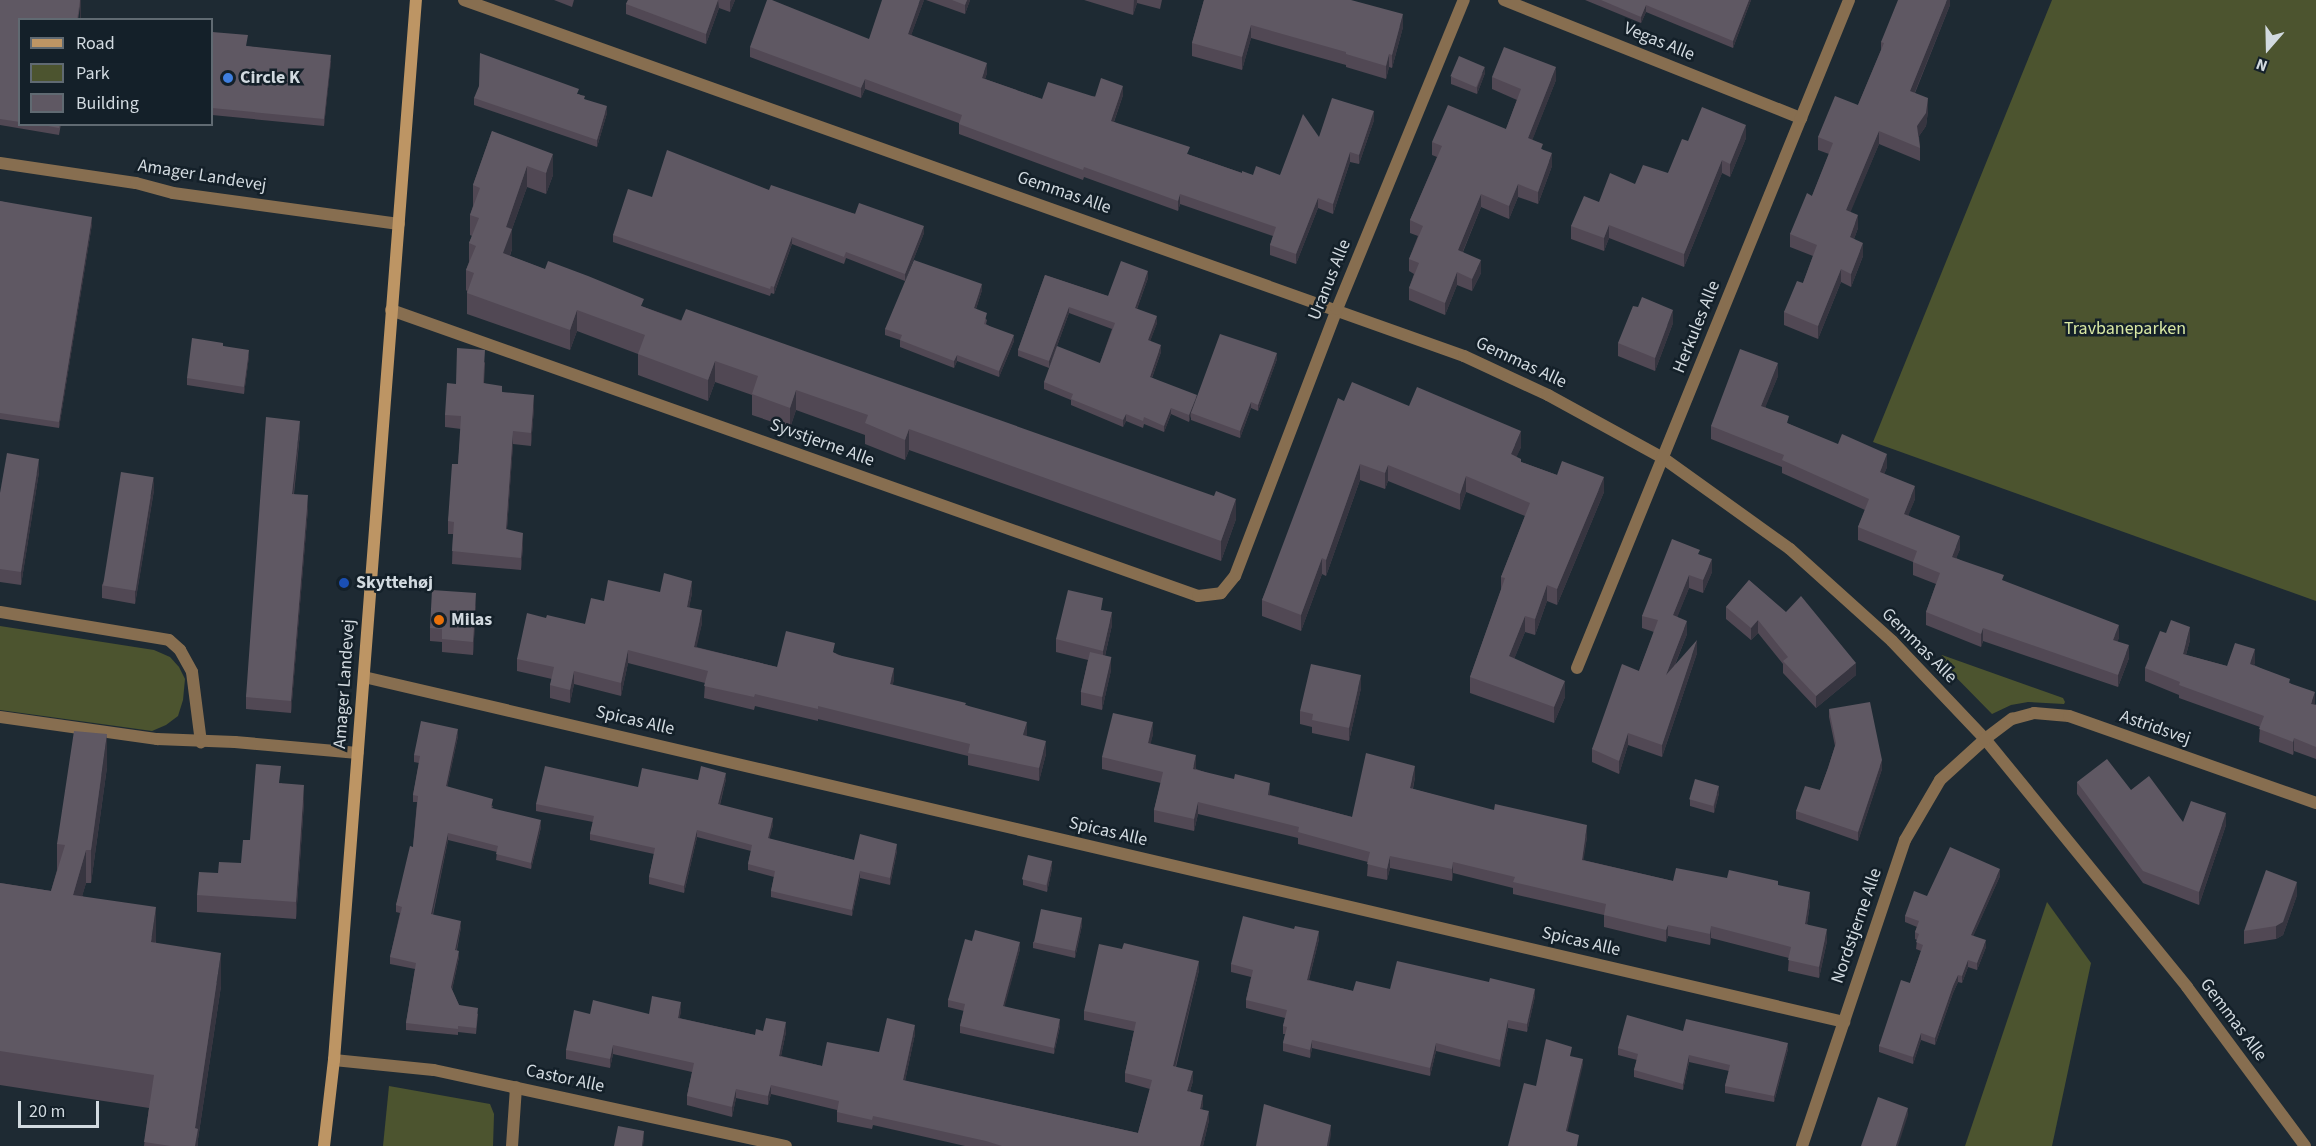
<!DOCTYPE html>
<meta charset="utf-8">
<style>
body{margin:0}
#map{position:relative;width:2316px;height:1146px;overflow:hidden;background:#1e2a33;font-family:"Source Sans 3",sans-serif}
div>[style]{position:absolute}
.green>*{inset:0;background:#4c542f}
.street>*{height:12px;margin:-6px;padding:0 6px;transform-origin:6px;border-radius:6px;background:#876e50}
.secondary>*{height:12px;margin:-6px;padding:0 6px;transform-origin:6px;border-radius:6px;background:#bd9564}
.wall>*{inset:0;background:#514854}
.shaded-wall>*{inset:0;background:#373540;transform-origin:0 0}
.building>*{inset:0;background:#5f5863;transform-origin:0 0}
.dots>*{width:16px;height:16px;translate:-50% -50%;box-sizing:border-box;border:3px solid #142029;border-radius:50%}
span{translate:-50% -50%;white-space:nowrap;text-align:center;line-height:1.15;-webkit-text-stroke:5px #142029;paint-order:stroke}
.street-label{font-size:18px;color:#d2dae0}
.poi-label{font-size:18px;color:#d2dae0;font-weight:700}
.left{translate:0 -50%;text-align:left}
.park-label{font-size:18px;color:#d9e8a4}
.legend{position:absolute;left:18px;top:18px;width:195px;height:108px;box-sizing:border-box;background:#142029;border:2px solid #606a72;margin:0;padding:8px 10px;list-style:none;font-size:18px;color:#d2dae0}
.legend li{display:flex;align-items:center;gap:12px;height:30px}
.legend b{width:30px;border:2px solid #606a72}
.north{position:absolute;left:2238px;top:18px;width:60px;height:60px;-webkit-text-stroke:4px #142029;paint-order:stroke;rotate:200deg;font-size:16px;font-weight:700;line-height:24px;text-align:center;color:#d2dae0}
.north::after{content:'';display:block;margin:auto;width:21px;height:27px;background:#d2dae0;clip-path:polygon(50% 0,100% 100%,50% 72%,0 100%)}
.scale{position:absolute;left:18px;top:1101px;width:81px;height:27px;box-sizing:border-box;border:3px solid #d2dae0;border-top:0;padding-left:8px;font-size:18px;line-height:21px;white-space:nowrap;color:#d2dae0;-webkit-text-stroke:4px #142029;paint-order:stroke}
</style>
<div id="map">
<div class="green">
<div style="clip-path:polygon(2052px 0,2316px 0,2316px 601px,1873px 442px)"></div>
<div style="clip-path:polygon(0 626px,154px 650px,170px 657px,179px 667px,185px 679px,183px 700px,178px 716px,166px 725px,152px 731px,0 710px)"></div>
<div style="clip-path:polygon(1942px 655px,2063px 698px,2065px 702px,2064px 704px,2028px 702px,2011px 705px,1992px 714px,1940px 661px)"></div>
<div style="clip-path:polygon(2047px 902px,2091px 963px,2052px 1146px,1965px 1146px)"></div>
<div style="clip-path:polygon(389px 1086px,490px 1104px,494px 1114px,493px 1146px,383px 1146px)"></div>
</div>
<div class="street">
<div style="left:464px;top:0;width:1061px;rotate:19.6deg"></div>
<div style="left:1464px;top:356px;width:93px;rotate:24.9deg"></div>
<div style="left:1548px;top:395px;width:131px;rotate:28.7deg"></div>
<div style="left:1663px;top:458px;width:156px;rotate:35.6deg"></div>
<div style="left:1790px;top:549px;width:137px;rotate:42deg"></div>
<div style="left:1892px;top:641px;width:135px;rotate:46.5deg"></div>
<div style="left:1985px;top:739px;width:320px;rotate:50.8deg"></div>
<div style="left:2187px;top:987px;width:198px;rotate:53.4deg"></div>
<div style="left:1504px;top:0;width:320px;rotate:21.7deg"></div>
<div style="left:0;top:163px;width:137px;rotate:8.4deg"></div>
<div style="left:136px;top:183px;width:38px;rotate:15deg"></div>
<div style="left:173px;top:193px;width:228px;rotate:7.8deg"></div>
<div style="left:391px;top:310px;width:856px;rotate:19.51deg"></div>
<div style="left:1198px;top:596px;width:23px;rotate:-7deg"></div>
<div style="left:1221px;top:593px;width:22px;rotate:-51deg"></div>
<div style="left:1235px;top:576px;width:286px;rotate:-69.1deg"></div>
<div style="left:1337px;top:309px;width:334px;rotate:-67.7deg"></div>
<div style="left:0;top:612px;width:171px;rotate:9.4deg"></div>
<div style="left:169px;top:640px;width:15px;rotate:42deg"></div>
<div style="left:180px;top:650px;width:25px;rotate:61deg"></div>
<div style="left:192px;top:672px;width:71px;rotate:82.7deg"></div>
<div style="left:1577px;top:668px;width:721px;rotate:-67.84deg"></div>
<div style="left:364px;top:677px;width:1520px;rotate:13.12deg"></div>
<div style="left:0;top:717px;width:159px;rotate:8deg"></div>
<div style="left:157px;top:739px;width:78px;rotate:2.2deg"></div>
<div style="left:235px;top:742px;width:123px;rotate:5.1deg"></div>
<div style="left:334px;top:1060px;width:100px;rotate:5.7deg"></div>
<div style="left:434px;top:1070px;width:360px;rotate:12.2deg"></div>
<div style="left:512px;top:1146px;width:59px;rotate:-86.1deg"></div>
<div style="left:1802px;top:1146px;width:323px;rotate:-71.4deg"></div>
<div style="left:1905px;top:840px;width:69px;rotate:-59.7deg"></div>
<div style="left:1940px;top:780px;width:61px;rotate:-42.3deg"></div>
<div style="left:1985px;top:739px;width:34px;rotate:-37deg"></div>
<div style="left:2012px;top:719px;width:23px;rotate:-15deg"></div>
<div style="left:2034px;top:713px;width:35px;rotate:5deg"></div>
<div style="left:2069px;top:716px;width:262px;rotate:19.4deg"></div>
</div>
<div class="secondary">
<div style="left:324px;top:1146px;width:87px;rotate:-83.4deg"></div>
<div style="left:334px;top:1060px;width:1063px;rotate:-85.58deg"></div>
</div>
<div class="wall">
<div style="clip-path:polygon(0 0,81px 0,78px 20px,20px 20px,20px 124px,61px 124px,59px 135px,0 125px)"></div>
<div style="clip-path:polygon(554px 0,574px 0,572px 7px)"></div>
<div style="clip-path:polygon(628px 0,735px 0,730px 12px,719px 8px,706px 44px,626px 14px,626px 4px)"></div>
<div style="clip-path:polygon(924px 0,911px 35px,987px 73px,985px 79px,1042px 99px,1123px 95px,1114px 122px,1190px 155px,1242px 173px,1253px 175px,1280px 175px,1319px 137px,1374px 120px,1359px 164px,1350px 162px,1333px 214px,1318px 208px,1296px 264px,1270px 255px,1270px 245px,1273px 236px,1180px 204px,1178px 211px,1084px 177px,1083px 180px,959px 134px,959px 123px,865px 89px,861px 98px,750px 57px,750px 47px,869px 39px)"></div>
<div style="clip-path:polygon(926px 0,970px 0,965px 14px)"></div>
<div style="clip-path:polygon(1084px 0,1162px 0,1160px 9px,1137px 3px,1133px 15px)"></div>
<div style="clip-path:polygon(1204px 0,1403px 27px,1392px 68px,1389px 67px,1386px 79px,1346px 67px,1346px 65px,1251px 38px,1242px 70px,1192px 56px,1192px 43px)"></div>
<div style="clip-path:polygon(1585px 0,1751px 0,1733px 48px,1646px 12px,1641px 23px)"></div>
<div style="clip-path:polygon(1950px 0,1950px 5px,1915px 93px,1928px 111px,1926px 126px,1919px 136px,1920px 148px,1920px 161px,1879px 144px,1850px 212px,1858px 228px,1854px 239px,1863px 256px,1851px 287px,1841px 282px,1818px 339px,1784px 325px,1784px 312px,1803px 283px,1813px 256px,1790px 247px,1790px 234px,1812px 196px,1829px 154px,1818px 150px,1818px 137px,1858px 105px,1881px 50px,1881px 42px)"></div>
<div style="clip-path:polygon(212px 32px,247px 46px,331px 61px,324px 126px,212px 115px)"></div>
<div style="clip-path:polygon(1485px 73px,1477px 94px,1451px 84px,1451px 77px)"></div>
<div style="clip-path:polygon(1492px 77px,1556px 80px,1532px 140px,1543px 150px,1552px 166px,1538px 204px,1518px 197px,1509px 219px,1481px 207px,1463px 252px,1481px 273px,1472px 291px,1457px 285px,1445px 315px,1409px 300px,1409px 288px,1414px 274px,1409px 271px,1409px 259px,1418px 236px,1410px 233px,1410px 220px,1437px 157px,1432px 155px,1432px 142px,1506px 129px,1517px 100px,1492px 89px)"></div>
<div style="clip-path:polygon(579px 94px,585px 100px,607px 113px,597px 147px,474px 105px,474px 98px)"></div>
<div style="clip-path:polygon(492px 131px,553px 175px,546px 194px,527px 187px,512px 229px,512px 249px,510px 256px,644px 307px,1236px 519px,1221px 561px,909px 450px,905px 460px,865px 444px,865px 435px,796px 410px,790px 428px,752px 415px,752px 395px,715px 382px,708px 401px,638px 375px,638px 354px,577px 331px,570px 350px,467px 314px,467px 291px,466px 290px,466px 270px,469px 262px,469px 243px,472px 236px,470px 235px,470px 215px,473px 206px,473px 185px)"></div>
<div style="clip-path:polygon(1746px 138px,1730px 177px,1722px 173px,1684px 267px,1609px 238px,1604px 251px,1571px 239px,1571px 226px,1599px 202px,1635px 184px,1668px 173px,1688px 141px)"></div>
<div style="clip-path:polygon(769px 190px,924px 233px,905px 281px,846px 258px,844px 264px,792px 244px,774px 294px,771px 293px,770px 296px,613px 242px,613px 235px,652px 197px)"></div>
<div style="clip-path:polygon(0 201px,92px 224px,59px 428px,0 419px)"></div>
<div style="clip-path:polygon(1045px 275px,1108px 296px,1148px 278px,1137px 309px,1157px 323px,1150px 341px,1161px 352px,1152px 378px,1197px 398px,1277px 359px,1258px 411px,1251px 408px,1240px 438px,1191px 420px,1191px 415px,1189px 422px,1171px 414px,1164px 432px,1144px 424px,1143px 428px,1126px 421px,1123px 427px,1071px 405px,1071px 400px,1044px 389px,1044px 382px,1100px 363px,1112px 329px,1069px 313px,1049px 368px,1018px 356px,1018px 350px)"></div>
<div style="clip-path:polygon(982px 290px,976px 309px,987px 320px,986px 324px,1014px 341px,999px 377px,957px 361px,954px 368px,900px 347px,900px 340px,885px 335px,885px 329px)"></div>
<div style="clip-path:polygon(1673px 323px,1655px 371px,1618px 356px,1618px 343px)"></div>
<div style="clip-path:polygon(223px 346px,249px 356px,244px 394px,187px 385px,187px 378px)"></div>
<div style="clip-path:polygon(485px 362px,484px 383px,534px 407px,531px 446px,513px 444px,507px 529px,523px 545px,521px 570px,452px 564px,453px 534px,448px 534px,448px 521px,458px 464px,461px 429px,445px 427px,445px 415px,456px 384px)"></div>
<div style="clip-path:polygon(1778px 376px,1765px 407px,1789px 424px,1887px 467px,1884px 474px,1915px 499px,1908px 515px,1960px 549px,1956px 558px,2119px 638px,2117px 641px,2129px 658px,2118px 687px,1983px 641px,1981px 647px,1926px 625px,1926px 612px,1936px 584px,1913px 575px,1913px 562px,1858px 540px,1858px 527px,1865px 510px,1782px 473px,1782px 467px,1711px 439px,1711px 426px)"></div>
<div style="clip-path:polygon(1344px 401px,1409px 406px,1521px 447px,1516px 457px,1521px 462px,1604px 492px,1557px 605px,1547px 601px,1535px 635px,1525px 632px,1514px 659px,1565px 697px,1554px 723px,1470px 693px,1470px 677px,1501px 590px,1501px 577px,1525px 516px,1466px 492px,1460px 510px,1388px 481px,1385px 489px,1360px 480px,1326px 576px,1322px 574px,1301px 631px,1262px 616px,1262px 600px)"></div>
<div style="clip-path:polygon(300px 433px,294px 494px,308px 508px,291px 713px,246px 709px,246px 697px)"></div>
<div style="clip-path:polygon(39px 472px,21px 585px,0 582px,0 493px)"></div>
<div style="clip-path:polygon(154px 490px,135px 604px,102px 598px,102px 585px)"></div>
<div style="clip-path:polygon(1700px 555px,1712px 572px,1703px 593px,1689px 588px,1677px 617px,1687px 634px,1675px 665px,1697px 653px,1662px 757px,1628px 745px,1619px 774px,1592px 762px,1592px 749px,1639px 671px,1654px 632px,1642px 628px,1642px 616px)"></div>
<div style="clip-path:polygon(1749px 580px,1856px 675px,1816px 708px,1783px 673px,1783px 664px,1758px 633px,1751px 640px,1726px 619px,1726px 607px)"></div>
<div style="clip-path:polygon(660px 592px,692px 593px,689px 607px,702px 623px,696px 647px,777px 667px,835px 653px,894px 680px,892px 685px,966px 705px,1026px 736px,1046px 754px,1039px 781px,968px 765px,968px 756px,818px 719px,818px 721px,755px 706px,754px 710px,704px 698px,705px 683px,628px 663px,621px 696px,574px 684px,570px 703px,550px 698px,550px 685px,552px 679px,517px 671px,517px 659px,546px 618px,585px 624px,604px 601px)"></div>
<div style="clip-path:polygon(476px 606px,473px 655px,442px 652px,442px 642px,430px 641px,430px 628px)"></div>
<div style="clip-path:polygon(1103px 610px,1112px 625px,1105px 656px,1111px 670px,1102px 710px,1081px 705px,1081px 692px,1088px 660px,1056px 652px,1056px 639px)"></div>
<div style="clip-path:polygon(2190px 640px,2186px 655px,2227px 666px,2255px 662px,2254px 665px,2290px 683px,2316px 705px,2316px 759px,2294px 751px,2293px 755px,2259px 742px,2260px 727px,2179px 698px,2179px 695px,2145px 681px,2145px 668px)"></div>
<div style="clip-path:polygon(1361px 688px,1349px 741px,1312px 733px,1312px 727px,1300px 724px,1300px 711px)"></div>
<div style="clip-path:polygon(1829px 709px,1882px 769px,1858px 841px,1796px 819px,1796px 811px,1820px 790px,1828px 768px,1835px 746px,1829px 717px)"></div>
<div style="clip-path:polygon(1153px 734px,1150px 744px,1196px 767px,1196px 769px,1270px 795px,1352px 817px,1415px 777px,1413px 789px,1587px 837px,1583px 860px,1673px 881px,1727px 878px,1778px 885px,1810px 904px,1807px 924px,1827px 941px,1819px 978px,1788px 971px,1789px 958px,1711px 938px,1710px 945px,1668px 936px,1666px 942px,1604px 927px,1604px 915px,1513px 894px,1513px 888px,1453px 873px,1452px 881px,1390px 868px,1387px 880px,1367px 876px,1368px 862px,1298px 844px,1298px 838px,1198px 814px,1194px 831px,1154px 822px,1154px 810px,1161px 783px,1102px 769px,1102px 757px)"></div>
<div style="clip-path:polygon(458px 736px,447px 787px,493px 806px,492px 808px,541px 827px,531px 869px,496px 860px,497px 852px,448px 840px,433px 915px,461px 927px,457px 950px,459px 957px,452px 990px,459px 1005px,478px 1014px,476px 1034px,458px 1032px,458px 1035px,406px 1030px,406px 1023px,415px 969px,390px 964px,390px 957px,400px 913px,396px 912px,396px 905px,413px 847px,417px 802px,413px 802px,413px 795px,419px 763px,414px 762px,414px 755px)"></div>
<div style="clip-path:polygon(107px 767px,91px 883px,86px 883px,82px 896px,156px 940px,156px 943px,221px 986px,198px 1139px,198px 1146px,144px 1146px,149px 1108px,0 1085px,0 883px,51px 891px,57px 870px,57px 844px)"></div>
<div style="clip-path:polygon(726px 779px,720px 805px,773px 825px,769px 839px,854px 860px,897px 851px,890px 885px,860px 878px,852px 916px,771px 897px,771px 891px,774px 877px,748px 870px,748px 864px,751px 851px,697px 837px,684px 893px,649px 884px,649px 877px,654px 854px,590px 840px,590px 834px,593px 822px,536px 811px,536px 804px,638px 787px,698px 780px)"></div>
<div style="clip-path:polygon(2077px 782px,2131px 790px,2183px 822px,2226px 825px,2199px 905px,2143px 883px,2077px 794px)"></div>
<div style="clip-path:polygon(281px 783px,304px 802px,296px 919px,197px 912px,197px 895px,241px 863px,250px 840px)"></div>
<div style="clip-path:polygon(1719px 793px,1714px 813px,1690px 806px,1690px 799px)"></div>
<div style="clip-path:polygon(1052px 868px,1047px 892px,1023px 885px,1023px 879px)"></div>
<div style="clip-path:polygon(2000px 876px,1973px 936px,1986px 947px,1977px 970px,1968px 967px,1962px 983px,1958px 982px,1953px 993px,1935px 1045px,1921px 1040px,1913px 1064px,1879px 1052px,1879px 1046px,1910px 983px,1921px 951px,1916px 949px,1917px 940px,1915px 939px,1915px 932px,1917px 927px,1905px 922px,1905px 916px,1927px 896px)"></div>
<div style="clip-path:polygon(2297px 895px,2283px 935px,2276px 939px,2244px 944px,2244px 931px)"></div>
<div style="clip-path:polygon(1082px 925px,1075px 958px,1033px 948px,1033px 942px)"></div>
<div style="clip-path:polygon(1319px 939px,1309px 980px,1353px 991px,1390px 989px,1535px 996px,1527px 1032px,1508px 1028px,1500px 1067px,1436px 1051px,1430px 1076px,1312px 1048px,1310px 1058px,1283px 1051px,1283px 1043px,1285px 1034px,1283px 1034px,1283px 1026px,1285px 1018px,1246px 1008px,1246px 1000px,1251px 977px,1231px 972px,1231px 964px)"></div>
<div style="clip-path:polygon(972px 941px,1020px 949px,1004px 1007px,1060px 1026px,1054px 1054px,960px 1033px,960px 1026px,964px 1011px,948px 1007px,948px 1000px)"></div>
<div style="clip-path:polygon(1199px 970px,1176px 1067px,1193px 1081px,1190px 1091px,1203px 1104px,1202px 1109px,1209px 1120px,1203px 1146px,965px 1146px,873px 1125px,872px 1129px,837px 1122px,837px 1110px,771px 1094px,768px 1105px,736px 1098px,732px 1117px,687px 1105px,687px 1096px,692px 1072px,613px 1054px,610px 1068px,566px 1059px,566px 1050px,590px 1014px,649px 1014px,681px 1012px,679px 1018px,755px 1035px,763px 1031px,786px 1032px,781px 1056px,822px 1066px,879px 1052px,915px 1034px,905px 1081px,1138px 1133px,1150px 1089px,1125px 1082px,1125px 1073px,1134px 1031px,1084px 1020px,1084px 1011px)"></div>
<div style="clip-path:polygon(1683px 1031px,1788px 1049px,1774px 1102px,1725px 1093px,1725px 1086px,1729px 1071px,1689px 1062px,1683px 1090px,1634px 1077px,1634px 1070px,1637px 1060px,1618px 1055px,1618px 1048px)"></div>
</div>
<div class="shaded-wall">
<div style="left:80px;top:0;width:1px;height:20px"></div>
<div style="clip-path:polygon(718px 0,719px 8px,706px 44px,706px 34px)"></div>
<div style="clip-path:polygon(731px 0,735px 0,730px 12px,730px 2px)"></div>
<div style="clip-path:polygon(920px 0,924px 0,908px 44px,908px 34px)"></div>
<div style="clip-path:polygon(967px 0,970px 0,965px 14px,965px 5px)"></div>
<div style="clip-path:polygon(1134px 0,1137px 0,1137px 3px,1133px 15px)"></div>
<div style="clip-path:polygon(1749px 0,1751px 0,1733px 48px,1733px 41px)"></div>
<div style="clip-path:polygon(1947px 0,1950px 0,1950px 5px,1910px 104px,1910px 91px)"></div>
<div style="clip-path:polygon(1646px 5px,1646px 12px,1641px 23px,1641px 17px)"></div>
<div style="clip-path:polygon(1403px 14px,1403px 27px,1392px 68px,1392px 55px)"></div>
<div style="clip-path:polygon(1251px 25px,1251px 38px,1242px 70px,1242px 57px)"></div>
<div style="clip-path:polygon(1389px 54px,1389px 67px,1386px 79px,1386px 66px)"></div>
<div style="clip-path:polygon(331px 55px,331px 61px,324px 126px,324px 119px)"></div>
<div style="clip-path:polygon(987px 63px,987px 73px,982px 88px,982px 78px)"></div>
<div style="clip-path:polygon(1485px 67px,1485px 73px,1477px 94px,1477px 88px)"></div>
<div style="clip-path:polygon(1556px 67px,1556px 80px,1528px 151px,1528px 138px)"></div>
<div style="clip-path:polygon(865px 79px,865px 89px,861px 98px,861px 88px)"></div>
<div style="clip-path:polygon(1123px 86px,1123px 95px,1111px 130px,1111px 121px)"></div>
<div style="clip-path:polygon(1928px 98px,1928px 111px,1926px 126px,1917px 139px,1917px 126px)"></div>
<div style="clip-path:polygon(607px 106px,607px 113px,597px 147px,597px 140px)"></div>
<div style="clip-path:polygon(1374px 111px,1374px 120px,1359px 164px,1359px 155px)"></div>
<div style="clip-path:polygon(1746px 125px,1746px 138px,1730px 177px,1730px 164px)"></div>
<div style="clip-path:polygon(1879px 131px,1879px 144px,1846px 223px,1846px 210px)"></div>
<div style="clip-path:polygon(1350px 152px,1350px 162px,1333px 214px,1333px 204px)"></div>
<div style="clip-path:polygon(1552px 153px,1552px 166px,1538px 204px,1538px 192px)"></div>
<div style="clip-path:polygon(553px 154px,553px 175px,546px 194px,546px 173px)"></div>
<div style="clip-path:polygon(1722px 160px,1722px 173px,1684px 267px,1684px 254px)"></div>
<div style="clip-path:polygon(527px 166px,527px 187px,512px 229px,512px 249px,503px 274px,503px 253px,506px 227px)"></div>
<div style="clip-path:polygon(1518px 184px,1518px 197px,1509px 219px,1509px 206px)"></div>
<div style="clip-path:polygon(1180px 194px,1180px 204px,1178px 211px,1178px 201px)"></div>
<div style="clip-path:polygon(1481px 194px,1481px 207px,1458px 263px,1458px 250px)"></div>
<div style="clip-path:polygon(1318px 198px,1318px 208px,1296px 264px,1296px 254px)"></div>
<div style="clip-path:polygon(1858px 215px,1858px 228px,1850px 250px,1850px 237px)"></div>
<div style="clip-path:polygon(92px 217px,92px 224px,59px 428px,59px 422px)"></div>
<div style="clip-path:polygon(1609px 225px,1609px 238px,1604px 251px,1604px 238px)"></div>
<div style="clip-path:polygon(924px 226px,924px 233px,905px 281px,905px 274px)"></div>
<div style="clip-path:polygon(792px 237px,792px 244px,774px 294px,774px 287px)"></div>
<div style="clip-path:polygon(1863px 243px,1863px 256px,1851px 287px,1851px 274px)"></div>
<div style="clip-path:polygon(1481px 260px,1481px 273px,1472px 291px,1472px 279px)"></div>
<div style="clip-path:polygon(1841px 269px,1841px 282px,1818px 339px,1818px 326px)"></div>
<div style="clip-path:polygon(1148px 271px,1148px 278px,1135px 314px,1135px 308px)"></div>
<div style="clip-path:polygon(1457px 272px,1457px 285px,1445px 315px,1445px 303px)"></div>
<div style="clip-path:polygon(982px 284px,982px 290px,974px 315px,974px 308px)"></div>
<div style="clip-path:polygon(1069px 307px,1069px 313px,1049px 368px,1049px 361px)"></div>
<div style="clip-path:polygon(577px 310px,577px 331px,570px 350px,570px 330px)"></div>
<div style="clip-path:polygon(1673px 310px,1673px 323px,1655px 371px,1655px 358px)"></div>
<div style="clip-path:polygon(1157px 316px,1157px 323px,1148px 347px,1148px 340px)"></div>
<div style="clip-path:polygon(1014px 335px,1014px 341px,999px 377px,999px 371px)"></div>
<div style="clip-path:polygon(1161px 345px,1161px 352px,1150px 383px,1150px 377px)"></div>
<div style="clip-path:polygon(249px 350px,249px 356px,244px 394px,244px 387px)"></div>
<div style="clip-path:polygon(1277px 353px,1277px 359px,1258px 411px,1258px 405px)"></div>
<div style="clip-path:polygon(957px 355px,957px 361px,954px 368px,954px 361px)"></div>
<div style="clip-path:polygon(715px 361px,715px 382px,708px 401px,708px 380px)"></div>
<div style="clip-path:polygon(1778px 363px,1778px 376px,1761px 418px,1761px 406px)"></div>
<div style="clip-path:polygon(796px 390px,796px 410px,790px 428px,790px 408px)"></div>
<div style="clip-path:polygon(534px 395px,534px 407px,531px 446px,531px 433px)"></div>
<div style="clip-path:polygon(1197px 395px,1197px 402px,1191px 413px,1189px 422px,1189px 415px)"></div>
<div style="clip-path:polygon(1251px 402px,1251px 408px,1240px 438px,1240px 431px)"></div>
<div style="clip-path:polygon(1171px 408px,1171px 414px,1164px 432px,1164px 426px)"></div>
<div style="clip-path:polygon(1126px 414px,1126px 421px,1123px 427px,1123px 420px)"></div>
<div style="clip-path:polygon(300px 421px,300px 433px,292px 506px,292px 494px)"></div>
<div style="clip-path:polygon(909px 429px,909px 450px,905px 460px,905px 440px)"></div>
<div style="clip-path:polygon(513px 431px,513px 444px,506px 542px,506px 529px)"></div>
<div style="clip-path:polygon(1521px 431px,1521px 447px,1511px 470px,1511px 454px)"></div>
<div style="clip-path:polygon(1887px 454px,1887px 467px,1880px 485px,1880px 472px)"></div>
<div style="clip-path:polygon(39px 459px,39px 472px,21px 585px,21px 572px)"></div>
<div style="clip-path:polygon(1360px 464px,1360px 480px,1326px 576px,1326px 560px)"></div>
<div style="clip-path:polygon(1388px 465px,1388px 481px,1385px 489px,1385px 473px)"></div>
<div style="clip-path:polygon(1466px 476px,1466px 492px,1460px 510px,1460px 494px)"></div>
<div style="clip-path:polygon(154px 477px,154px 490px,135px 604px,135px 591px)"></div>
<div style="clip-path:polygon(1604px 477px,1604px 492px,1557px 605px,1557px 589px)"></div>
<div style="clip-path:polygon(1915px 486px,1915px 499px,1904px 526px,1904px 514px)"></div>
<div style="clip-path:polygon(308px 495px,308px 508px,291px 713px,291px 701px)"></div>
<div style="clip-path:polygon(1236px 499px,1236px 519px,1221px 561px,1221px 541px)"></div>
<div style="clip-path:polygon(523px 533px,523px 545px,521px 570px,521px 558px)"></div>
<div style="clip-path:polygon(1960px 536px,1960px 549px,1952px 569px,1952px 557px)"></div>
<div style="clip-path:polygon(1322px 558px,1322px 574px,1301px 631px,1301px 615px)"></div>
<div style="clip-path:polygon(1712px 559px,1712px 572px,1703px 593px,1703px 580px)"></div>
<div style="clip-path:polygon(1689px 575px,1689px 588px,1673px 628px,1673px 615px)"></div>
<div style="clip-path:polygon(692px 581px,692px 593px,687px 620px,687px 607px)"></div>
<div style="clip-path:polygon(1547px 585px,1547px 601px,1535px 635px,1535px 619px)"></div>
<div style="clip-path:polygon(476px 593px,476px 606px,473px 655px,473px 642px)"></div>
<div style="clip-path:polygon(702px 610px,702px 623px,694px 659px,694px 647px)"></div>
<div style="clip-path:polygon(1112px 612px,1112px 625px,1103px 664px,1103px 651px)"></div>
<div style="clip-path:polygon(1525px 616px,1525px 632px,1509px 672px,1509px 656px)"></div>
<div style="clip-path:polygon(1758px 620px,1758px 633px,1751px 640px,1751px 628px)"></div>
<div style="clip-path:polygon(1687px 621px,1687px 634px,1666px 687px,1666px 675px)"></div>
<div style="clip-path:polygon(2119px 625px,2119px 638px,2113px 653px,2113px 640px)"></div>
<div style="clip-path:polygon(2190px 627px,2190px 640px,2183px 666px,2183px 654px)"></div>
<div style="clip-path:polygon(1983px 628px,1983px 641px,1981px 647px,1981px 634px)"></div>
<div style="clip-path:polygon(1697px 640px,1697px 653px,1662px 757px,1662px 745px)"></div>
<div style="clip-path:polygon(2129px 645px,2129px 658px,2118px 687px,2118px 675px)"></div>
<div style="clip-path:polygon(2255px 649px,2255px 662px,2250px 677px,2250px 664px)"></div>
<div style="clip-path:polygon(628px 650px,628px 663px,621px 696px,621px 683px)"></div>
<div style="clip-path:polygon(1111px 657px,1111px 670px,1102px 710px,1102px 697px)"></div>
<div style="clip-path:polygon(1856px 663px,1856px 675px,1816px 708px,1816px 696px)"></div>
<div style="clip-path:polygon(894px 668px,894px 680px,890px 697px,890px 684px)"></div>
<div style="clip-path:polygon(574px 671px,574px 684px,570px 703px,570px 690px)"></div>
<div style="clip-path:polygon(1361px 675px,1361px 688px,1349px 741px,1349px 728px)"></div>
<div style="clip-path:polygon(1565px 681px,1565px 697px,1554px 723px,1554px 707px)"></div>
<div style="clip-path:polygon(2315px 692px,2315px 705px,2311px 704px)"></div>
<div style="clip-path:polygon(1027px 722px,1027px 735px,1023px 748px,1023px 735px)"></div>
<div style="clip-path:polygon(1153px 722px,1153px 734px,1148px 755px,1148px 743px)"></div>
<div style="clip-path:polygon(458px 729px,458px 736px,446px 793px,446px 786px)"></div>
<div style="clip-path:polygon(1628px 733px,1628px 745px,1619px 774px,1619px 761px)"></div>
<div style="clip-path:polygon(107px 734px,107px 767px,91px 883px,91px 850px)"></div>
<div style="clip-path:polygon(2294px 738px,2294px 751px,2293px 755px,2293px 742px)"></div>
<div style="clip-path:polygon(1046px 741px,1046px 754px,1039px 781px,1039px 768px)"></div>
<div style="clip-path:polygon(1196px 755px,1196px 767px,1193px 780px,1193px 769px)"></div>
<div style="clip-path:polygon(1882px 760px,1882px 769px,1858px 841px,1858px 832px)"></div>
<div style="clip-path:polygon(1415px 766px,1415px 777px,1410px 800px,1410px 788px)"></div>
<div style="clip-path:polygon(726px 773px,726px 779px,718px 811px,718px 804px)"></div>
<div style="clip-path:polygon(1270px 783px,1270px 794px,1268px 806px,1268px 795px)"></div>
<div style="clip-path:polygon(304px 785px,304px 802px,296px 919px,296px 902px)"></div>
<div style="clip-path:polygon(1719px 786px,1719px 793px,1714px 813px,1714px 806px)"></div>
<div style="clip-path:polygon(1198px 802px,1198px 814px,1194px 831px,1194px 819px)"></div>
<div style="clip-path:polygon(2226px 813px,2226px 825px,2199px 905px,2199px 892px)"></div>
<div style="clip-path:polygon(773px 818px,773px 825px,768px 845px,768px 838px)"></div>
<div style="clip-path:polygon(541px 820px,541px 827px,531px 869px,531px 863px)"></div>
<div style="clip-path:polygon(1587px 825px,1587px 837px,1582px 871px,1582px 860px)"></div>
<div style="clip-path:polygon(697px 830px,697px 837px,684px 893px,684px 886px)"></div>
<div style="clip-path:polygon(448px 833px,448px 840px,431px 921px,431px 914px)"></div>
<div style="clip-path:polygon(897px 844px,897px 851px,890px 885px,890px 878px)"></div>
<div style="clip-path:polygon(86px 850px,86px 883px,73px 928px,73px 895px)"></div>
<div style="clip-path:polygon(1390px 856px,1390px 868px,1387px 880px,1387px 869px)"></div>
<div style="clip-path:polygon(1052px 861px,1052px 868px,1047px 892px,1047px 885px)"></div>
<div style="clip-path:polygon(1453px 862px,1453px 873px,1452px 881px,1452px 869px)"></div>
<div style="clip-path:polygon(2000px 869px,2000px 876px,1971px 941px,1971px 935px)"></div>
<div style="clip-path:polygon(860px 871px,860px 878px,852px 916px,852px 910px)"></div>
<div style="clip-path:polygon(2297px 882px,2297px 895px,2283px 935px,2276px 939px,2276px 926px)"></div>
<div style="clip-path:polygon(1810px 892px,1810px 904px,1805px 935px,1805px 924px)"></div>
<div style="clip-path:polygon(156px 907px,156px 940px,151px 975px,151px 942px)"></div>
<div style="clip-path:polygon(1082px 918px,1082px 925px,1075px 958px,1075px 951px)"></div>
<div style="clip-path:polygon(461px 921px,461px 927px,455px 957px,455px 950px)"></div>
<div style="clip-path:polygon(1668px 925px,1668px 936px,1666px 942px,1666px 930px)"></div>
<div style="clip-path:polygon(1711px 926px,1711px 938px,1710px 945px,1710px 934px)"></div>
<div style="clip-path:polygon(1827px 929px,1827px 941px,1819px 978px,1819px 967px)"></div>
<div style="clip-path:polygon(1319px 931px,1319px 939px,1307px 987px,1307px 980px)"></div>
<div style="clip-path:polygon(1986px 940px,1986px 947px,1977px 970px,1977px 963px)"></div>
<div style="clip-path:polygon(1020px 942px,1020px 949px,1003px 1013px,1003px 1006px)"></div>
<div style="clip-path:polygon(459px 951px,459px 957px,451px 994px,451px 987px)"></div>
<div style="clip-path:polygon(221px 953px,221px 986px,198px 1139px,198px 1146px,195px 1146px,195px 1128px)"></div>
<div style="clip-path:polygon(1968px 960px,1968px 967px,1962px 983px,1962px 976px)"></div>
<div style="clip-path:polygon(1199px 961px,1199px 970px,1173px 1076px,1173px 1066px)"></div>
<div style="clip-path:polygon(1958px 975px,1958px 982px,1953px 993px,1935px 1045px,1935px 1038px,1953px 986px)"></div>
<div style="clip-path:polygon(1535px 989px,1535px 996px,1527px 1032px,1527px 1024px)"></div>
<div style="clip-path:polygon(681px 1002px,681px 1012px,678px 1027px,678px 1018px)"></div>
<div style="clip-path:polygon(1060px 1019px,1060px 1026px,1054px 1054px,1054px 1048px)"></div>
<div style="clip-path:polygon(1508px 1020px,1508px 1028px,1500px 1067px,1500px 1060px)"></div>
<div style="clip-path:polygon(786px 1022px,786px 1032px,779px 1065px,779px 1056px)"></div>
<div style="clip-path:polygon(915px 1025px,915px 1034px,903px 1090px,903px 1080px)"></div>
<div style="clip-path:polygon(1921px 1033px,1921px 1040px,1913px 1064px,1913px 1057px)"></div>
<div style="clip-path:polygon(1312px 1040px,1312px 1048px,1310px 1058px,1310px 1050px)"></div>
<div style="clip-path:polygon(1436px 1043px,1436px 1051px,1430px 1076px,1430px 1068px)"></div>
<div style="clip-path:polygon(1788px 1043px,1788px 1049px,1774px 1102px,1774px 1096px)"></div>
<div style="clip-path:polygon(613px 1045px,613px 1054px,610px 1068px,610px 1059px)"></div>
<div style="clip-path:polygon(1689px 1055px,1689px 1062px,1683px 1090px,1683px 1084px)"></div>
<div style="clip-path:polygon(1583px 1059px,1583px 1065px,1566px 1138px,1566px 1131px)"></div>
<div style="clip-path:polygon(1193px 1071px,1193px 1081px,1187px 1100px,1187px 1091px)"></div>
<div style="clip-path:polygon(771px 1085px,771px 1094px,768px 1105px,768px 1096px)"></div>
<div style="clip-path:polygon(736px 1089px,736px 1098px,732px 1117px,732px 1107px)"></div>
<div style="clip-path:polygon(1203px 1095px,1203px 1104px,1200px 1118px,1200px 1109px)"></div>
<div style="clip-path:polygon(1908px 1108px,1908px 1115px,1898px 1146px,1896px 1146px)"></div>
<div style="clip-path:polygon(1209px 1111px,1209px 1120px,1203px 1146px,1200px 1146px)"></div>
<div style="clip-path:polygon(1331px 1125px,1331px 1135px,1329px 1146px,1327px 1146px)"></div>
<div style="clip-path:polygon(644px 1131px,644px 1141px,643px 1146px,642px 1146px)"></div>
</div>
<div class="building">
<div style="clip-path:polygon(0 0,80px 0,77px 20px,20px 20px,20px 122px,0 119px)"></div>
<div style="clip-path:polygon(628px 0,718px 0,706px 34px,626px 4px)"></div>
<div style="clip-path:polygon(767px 0,772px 0,869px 39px,882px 0,920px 0,908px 34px,987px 63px,982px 78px,1042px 99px,1048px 82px,1095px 97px,1101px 78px,1123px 86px,1111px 121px,1190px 147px,1187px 154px,1242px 173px,1242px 171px,1253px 175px,1256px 166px,1280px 175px,1303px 114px,1319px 137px,1332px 98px,1374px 111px,1359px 155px,1350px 152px,1333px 204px,1318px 198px,1296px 254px,1270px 245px,1276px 227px,1180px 194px,1178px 201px,1084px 167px,1083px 170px,959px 124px,962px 115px,865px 79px,861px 88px,750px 47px)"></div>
<div style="clip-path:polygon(952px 0,967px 0,965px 5px)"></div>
<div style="clip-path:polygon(1204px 0,1351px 0,1403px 14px,1392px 55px,1389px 54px,1386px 66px,1346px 54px,1346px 52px,1251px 25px,1242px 57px,1192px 43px)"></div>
<div style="clip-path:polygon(1601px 0,1749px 0,1733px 41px,1646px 5px,1641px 17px)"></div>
<div style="clip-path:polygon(1898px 0,1947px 0,1910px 91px,1928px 98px,1926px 113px,1917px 126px,1920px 148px,1879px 131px,1846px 210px,1858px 215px,1850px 237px,1863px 243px,1851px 274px,1841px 269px,1818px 326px,1784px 312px,1797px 281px,1803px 283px,1817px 245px,1790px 234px,1807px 193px,1812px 196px,1833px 143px,1818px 137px,1835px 96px,1858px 105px,1884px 43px,1881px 42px)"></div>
<div style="clip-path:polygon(212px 32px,248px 35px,246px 46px,331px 55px,324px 119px,212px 108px)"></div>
<div style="clip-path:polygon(1504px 47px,1556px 67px,1528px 138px,1543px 144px,1541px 149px,1552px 153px,1538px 192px,1518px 184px,1509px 206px,1481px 194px,1458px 250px,1481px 260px,1472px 279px,1457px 272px,1445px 303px,1409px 288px,1419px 263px,1409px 259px,1423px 226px,1410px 220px,1442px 146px,1432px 142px,1448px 105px,1506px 129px,1521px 89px,1492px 77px)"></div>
<div style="clip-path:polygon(480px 53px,579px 89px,577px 94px,585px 96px,584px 99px,607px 106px,597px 140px,474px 98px,479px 86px)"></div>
<div style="left:1459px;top:56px;width:28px;height:22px;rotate:23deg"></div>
<div style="clip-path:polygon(1702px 107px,1746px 125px,1730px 164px,1722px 160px,1684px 254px,1609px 225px,1604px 238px,1571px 226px,1584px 196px,1599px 202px,1610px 173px,1635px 184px,1643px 165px,1668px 173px,1682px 139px,1688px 141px)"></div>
<div style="clip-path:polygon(37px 124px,60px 124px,59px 128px)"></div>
<div style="clip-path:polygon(492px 131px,553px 154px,546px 173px,527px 166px,506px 227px,512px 229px,503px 253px,545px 269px,548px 261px,588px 276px,644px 299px,641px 306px,681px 321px,686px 309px,1214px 496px,1216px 491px,1236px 499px,1221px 541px,909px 429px,905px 440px,865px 423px,868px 415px,796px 390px,790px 408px,752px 394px,758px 376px,715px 361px,708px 380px,638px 354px,645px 335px,577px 310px,570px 330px,467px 293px,474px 273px,466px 270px,476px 246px,469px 243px,479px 218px,470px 215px,480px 188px,473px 185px)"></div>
<div style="clip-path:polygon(667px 150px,769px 190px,771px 185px,855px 214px,859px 203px,924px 226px,905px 274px,846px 252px,844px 257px,792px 237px,774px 287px,771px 286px,770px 289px,613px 235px,628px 189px,652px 197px)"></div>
<div style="clip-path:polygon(0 201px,92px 217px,59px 422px,0 413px)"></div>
<div style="clip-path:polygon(914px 260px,982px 284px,974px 308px,987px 313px,984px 324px,1014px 335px,999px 371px,957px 355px,954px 361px,900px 340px,902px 335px,885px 329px)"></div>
<div style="clip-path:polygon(1121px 261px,1148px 271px,1135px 308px,1157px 316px,1148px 340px,1161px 345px,1150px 377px,1197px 395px,1189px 415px,1171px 408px,1164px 426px,1144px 417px,1143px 421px,1126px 414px,1123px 420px,1071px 399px,1073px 394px,1044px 382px,1057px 346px,1100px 363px,1115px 323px,1069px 307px,1049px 361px,1018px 350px,1045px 275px,1108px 296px)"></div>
<div style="clip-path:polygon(1642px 297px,1673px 310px,1655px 358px,1618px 343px,1633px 306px,1638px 307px)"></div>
<div style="clip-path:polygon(1220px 334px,1277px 353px,1258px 405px,1251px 402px,1240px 431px,1191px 413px)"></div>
<div style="clip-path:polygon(192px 338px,223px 343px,223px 346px,249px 350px,244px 387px,187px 378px)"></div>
<div style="clip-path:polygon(457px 348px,485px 350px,483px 383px,502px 386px,502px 392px,534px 395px,531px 433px,513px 431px,506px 529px,523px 533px,521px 558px,452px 551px,454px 522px,448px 521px,452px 464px,458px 464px,461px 416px,445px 415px,447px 383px,456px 384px)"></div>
<div style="clip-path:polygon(1740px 349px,1778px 363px,1761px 406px,1789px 416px,1787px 423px,1838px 444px,1842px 434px,1887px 454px,1880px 472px,1915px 486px,1904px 514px,1960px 536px,1952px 557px,2004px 575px,2002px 580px,2119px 625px,2113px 640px,2129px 645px,2118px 675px,1983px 628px,1981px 634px,1926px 612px,1940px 573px,1913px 562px,1917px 551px,1858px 527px,1869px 499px,1782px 460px,1784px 455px,1711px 426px)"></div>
<div style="clip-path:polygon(1352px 382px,1409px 406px,1417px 387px,1521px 431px,1511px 454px,1521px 459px,1521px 462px,1557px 475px,1562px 461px,1604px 477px,1557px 589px,1547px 585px,1535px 619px,1525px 616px,1509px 656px,1565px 681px,1554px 707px,1470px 677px,1505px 578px,1501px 577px,1530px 503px,1466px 476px,1460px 494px,1388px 465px,1385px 473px,1360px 464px,1326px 560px,1322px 558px,1301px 615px,1262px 600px,1338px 398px,1344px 401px)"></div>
<div style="clip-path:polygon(266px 417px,300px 421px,292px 494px,308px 495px,291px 701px,246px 697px)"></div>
<div style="clip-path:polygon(7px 453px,39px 459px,21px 572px,0 569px,0 493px)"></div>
<div style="left:121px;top:472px;width:33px;height:115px;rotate:9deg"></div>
<div style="clip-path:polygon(1672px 539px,1700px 550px,1698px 554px,1712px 559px,1703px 580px,1689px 575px,1673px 615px,1687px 621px,1666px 675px,1697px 640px,1662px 745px,1628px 733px,1619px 761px,1592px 749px,1622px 664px,1639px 671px,1658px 620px,1642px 616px)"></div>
<div style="clip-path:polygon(664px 573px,692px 581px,687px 607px,702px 610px,694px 647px,777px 667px,786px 631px,835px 643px,833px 652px,838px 655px,894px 668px,890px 684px,966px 703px,965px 705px,1027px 722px,1023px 735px,1046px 741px,1039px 768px,968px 753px,970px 744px,818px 706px,818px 709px,755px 694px,754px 697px,704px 686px,708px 671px,628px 650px,621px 683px,574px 671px,570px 690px,550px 685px,554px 667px,517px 659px,527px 613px,546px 618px,547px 615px,585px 624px,591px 598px,604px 601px,608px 580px,660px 592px)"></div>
<div style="clip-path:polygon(1749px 580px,1786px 612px,1801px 596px,1856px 663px,1816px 696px,1783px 661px,1788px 657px,1758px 620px,1751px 628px,1726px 607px)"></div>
<div style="clip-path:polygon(432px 590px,476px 593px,473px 642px,442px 639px,442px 629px,430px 628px)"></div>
<div style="clip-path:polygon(1068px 590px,1103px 598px,1101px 610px,1112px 612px,1103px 651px,1056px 639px)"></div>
<div style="clip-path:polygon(2171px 620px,2190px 627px,2183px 654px,2227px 666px,2235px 643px,2255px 649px,2250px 664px,2290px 679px,2289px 683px,2315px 692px,2311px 704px,2316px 705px,2316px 747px,2294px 738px,2293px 742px,2259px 729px,2264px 716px,2179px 685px,2180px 682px,2145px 668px,2160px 631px,2166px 633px)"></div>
<div style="left:1090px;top:652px;width:22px;height:41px;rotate:13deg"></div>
<div style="clip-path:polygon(1311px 664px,1361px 675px,1349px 728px,1312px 720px,1313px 714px,1300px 711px)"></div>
<div style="clip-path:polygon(1870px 702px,1882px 760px,1858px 832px,1796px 811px,1805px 786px,1820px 790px,1828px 768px,1836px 743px,1829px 709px)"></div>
<div style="clip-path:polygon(1113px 713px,1153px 722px,1148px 743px,1196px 755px,1193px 769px,1234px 779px,1235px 774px,1270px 783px,1268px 795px,1352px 817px,1366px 753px,1415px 766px,1410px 788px,1494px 810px,1495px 804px,1587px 825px,1582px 860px,1673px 881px,1676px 868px,1727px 878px,1729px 870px,1778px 881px,1778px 885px,1810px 892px,1805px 924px,1827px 929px,1819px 967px,1788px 960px,1791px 947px,1711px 926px,1710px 934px,1668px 925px,1666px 930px,1604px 915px,1606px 904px,1513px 882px,1515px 877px,1453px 862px,1452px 869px,1390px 856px,1387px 869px,1367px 864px,1370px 852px,1298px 832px,1299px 827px,1198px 802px,1194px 819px,1154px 810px,1163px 772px,1102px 757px)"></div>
<div style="clip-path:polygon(421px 721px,458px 729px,446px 786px,493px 799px,491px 808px,541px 820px,531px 863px,496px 854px,498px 846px,448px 833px,431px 914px,461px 921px,455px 950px,459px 951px,451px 987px,459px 1005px,478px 1008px,476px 1028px,458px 1026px,458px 1029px,406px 1023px,416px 963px,390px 957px,402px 907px,396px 905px,410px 846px,413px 847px,418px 796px,413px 795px,420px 756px,414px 755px)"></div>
<div style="clip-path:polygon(74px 731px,107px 734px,91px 850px,86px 850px,73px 895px,156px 907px,151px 942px,221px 953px,195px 1128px,198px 1129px,195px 1146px,171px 1146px,144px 1142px,154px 1075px,0 1051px,0 883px,51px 891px,65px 845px,57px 844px)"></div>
<div style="clip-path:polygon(2107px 759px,2131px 790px,2149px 776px,2183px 822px,2191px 801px,2226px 813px,2199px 892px,2143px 871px,2077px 782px)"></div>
<div style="clip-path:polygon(256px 764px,281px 766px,279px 783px,304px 785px,296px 902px,197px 895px,199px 872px,218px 873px,219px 862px,241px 863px,243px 840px,250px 840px)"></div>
<div style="clip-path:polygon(545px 766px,638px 787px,642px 768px,698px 780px,701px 766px,726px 773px,718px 804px,773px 818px,768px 838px,854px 860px,860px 834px,897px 844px,890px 878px,860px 871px,852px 910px,771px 891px,775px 871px,748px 864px,752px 845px,697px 830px,684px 886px,649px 877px,655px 848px,590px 834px,594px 816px,536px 804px)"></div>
<div style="left:1695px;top:779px;width:25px;height:21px;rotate:16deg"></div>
<div style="clip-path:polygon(1950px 847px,2000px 869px,1971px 935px,1986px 940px,1977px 963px,1968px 960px,1962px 976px,1958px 975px,1953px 986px,1935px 1038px,1921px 1033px,1913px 1057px,1879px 1046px,1901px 980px,1910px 983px,1923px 945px,1916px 942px,1919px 934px,1915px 932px,1919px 921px,1905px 916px,1914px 891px,1927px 896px)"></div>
<div style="left:1028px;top:855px;width:25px;height:25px;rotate:14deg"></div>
<div style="clip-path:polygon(2266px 870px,2297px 882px,2283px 922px,2276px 926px,2244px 931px)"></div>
<div style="left:1041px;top:909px;width:42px;height:34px;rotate:12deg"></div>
<div style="clip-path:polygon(1243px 916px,1294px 929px,1295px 926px,1319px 931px,1307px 980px,1353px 991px,1356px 981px,1390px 989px,1397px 961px,1489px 982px,1490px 978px,1535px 989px,1527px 1024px,1508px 1020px,1500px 1060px,1436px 1043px,1430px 1068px,1312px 1040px,1310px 1050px,1283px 1043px,1287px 1027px,1283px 1026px,1287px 1010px,1246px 1000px,1253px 970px,1231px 964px)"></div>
<div style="clip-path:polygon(975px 930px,1020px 942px,1003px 1006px,1060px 1019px,1054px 1048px,960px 1026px,965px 1004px,948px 1000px,965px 939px,972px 941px)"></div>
<div style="clip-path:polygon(1124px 943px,1199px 961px,1173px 1066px,1193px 1071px,1187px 1091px,1203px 1095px,1200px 1109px,1209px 1111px,1200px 1146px,1002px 1146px,986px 1141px,873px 1116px,872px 1120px,837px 1112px,839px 1101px,771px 1085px,768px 1096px,736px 1089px,732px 1107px,687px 1096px,694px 1063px,613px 1045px,610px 1059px,566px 1050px,574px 1010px,590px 1014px,593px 1000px,649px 1014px,652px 996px,681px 1002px,678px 1018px,755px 1035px,756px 1029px,763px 1031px,766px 1018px,786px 1022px,779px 1056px,822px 1066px,827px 1042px,879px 1052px,887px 1018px,915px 1025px,903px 1080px,1138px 1133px,1152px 1080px,1125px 1073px,1136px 1022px,1084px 1011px,1099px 944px,1122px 949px)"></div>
<div style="clip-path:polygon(1627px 1015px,1683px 1031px,1686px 1019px,1788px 1043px,1774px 1096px,1725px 1086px,1730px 1065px,1689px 1055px,1683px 1084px,1634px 1070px,1638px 1054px,1618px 1048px)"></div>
<div style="clip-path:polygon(1546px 1039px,1572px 1047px,1570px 1056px,1583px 1059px,1566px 1131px,1579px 1135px,1577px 1146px,1508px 1146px,1524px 1083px,1536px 1086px)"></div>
<div style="clip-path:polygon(1878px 1097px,1908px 1108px,1896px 1146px,1861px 1146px)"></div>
<div style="clip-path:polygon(1264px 1104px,1331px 1125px,1327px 1146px,1256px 1146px)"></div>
<div style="clip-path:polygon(618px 1126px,644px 1131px,642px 1146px,614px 1146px)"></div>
</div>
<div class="dots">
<div style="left:228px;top:78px;background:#3f7fe0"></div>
<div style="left:344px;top:583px;background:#1a4fb4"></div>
<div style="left:439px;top:620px;background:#e8710a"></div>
</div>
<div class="street-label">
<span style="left:1659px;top:42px;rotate:22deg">Vegas Alle</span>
<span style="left:202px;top:176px;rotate:9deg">Amager Landevej</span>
<span style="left:1064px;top:193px;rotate:19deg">Gemmas Alle</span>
<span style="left:1330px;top:280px;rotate:-68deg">Uranus Alle</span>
<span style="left:1697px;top:327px;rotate:-68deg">Herkules Alle</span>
<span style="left:1521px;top:363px;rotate:25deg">Gemmas Alle</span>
<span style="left:822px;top:443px;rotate:20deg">Syvstjerne Alle</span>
<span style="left:1919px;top:646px;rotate:45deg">Gemmas Alle</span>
<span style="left:345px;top:684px;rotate:-86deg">Amager Landevej</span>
<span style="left:635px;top:721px;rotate:13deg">Spicas Alle</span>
<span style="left:2155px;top:728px;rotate:19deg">Astridsvej</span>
<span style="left:1108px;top:832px;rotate:13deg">Spicas Alle</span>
<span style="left:1857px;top:926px;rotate:-71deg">Nordstjerne Alle</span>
<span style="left:1581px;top:942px;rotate:13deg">Spicas Alle</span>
<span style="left:2233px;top:1020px;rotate:53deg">Gemmas Alle</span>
<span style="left:565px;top:1079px;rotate:12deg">Castor Alle</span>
</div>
<div class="poi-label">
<span class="left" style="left:240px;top:78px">Circle K</span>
<span class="left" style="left:356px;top:583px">Skyttehøj</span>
<span class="left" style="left:451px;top:620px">Milas</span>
</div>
<div class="park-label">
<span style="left:2125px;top:329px">Travbaneparken</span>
</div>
<ul class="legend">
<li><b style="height:8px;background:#bd9564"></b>Road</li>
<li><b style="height:16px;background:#4c542f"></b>Park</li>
<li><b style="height:16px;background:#5f5863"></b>Building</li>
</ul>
<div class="north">N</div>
<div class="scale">20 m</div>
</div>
